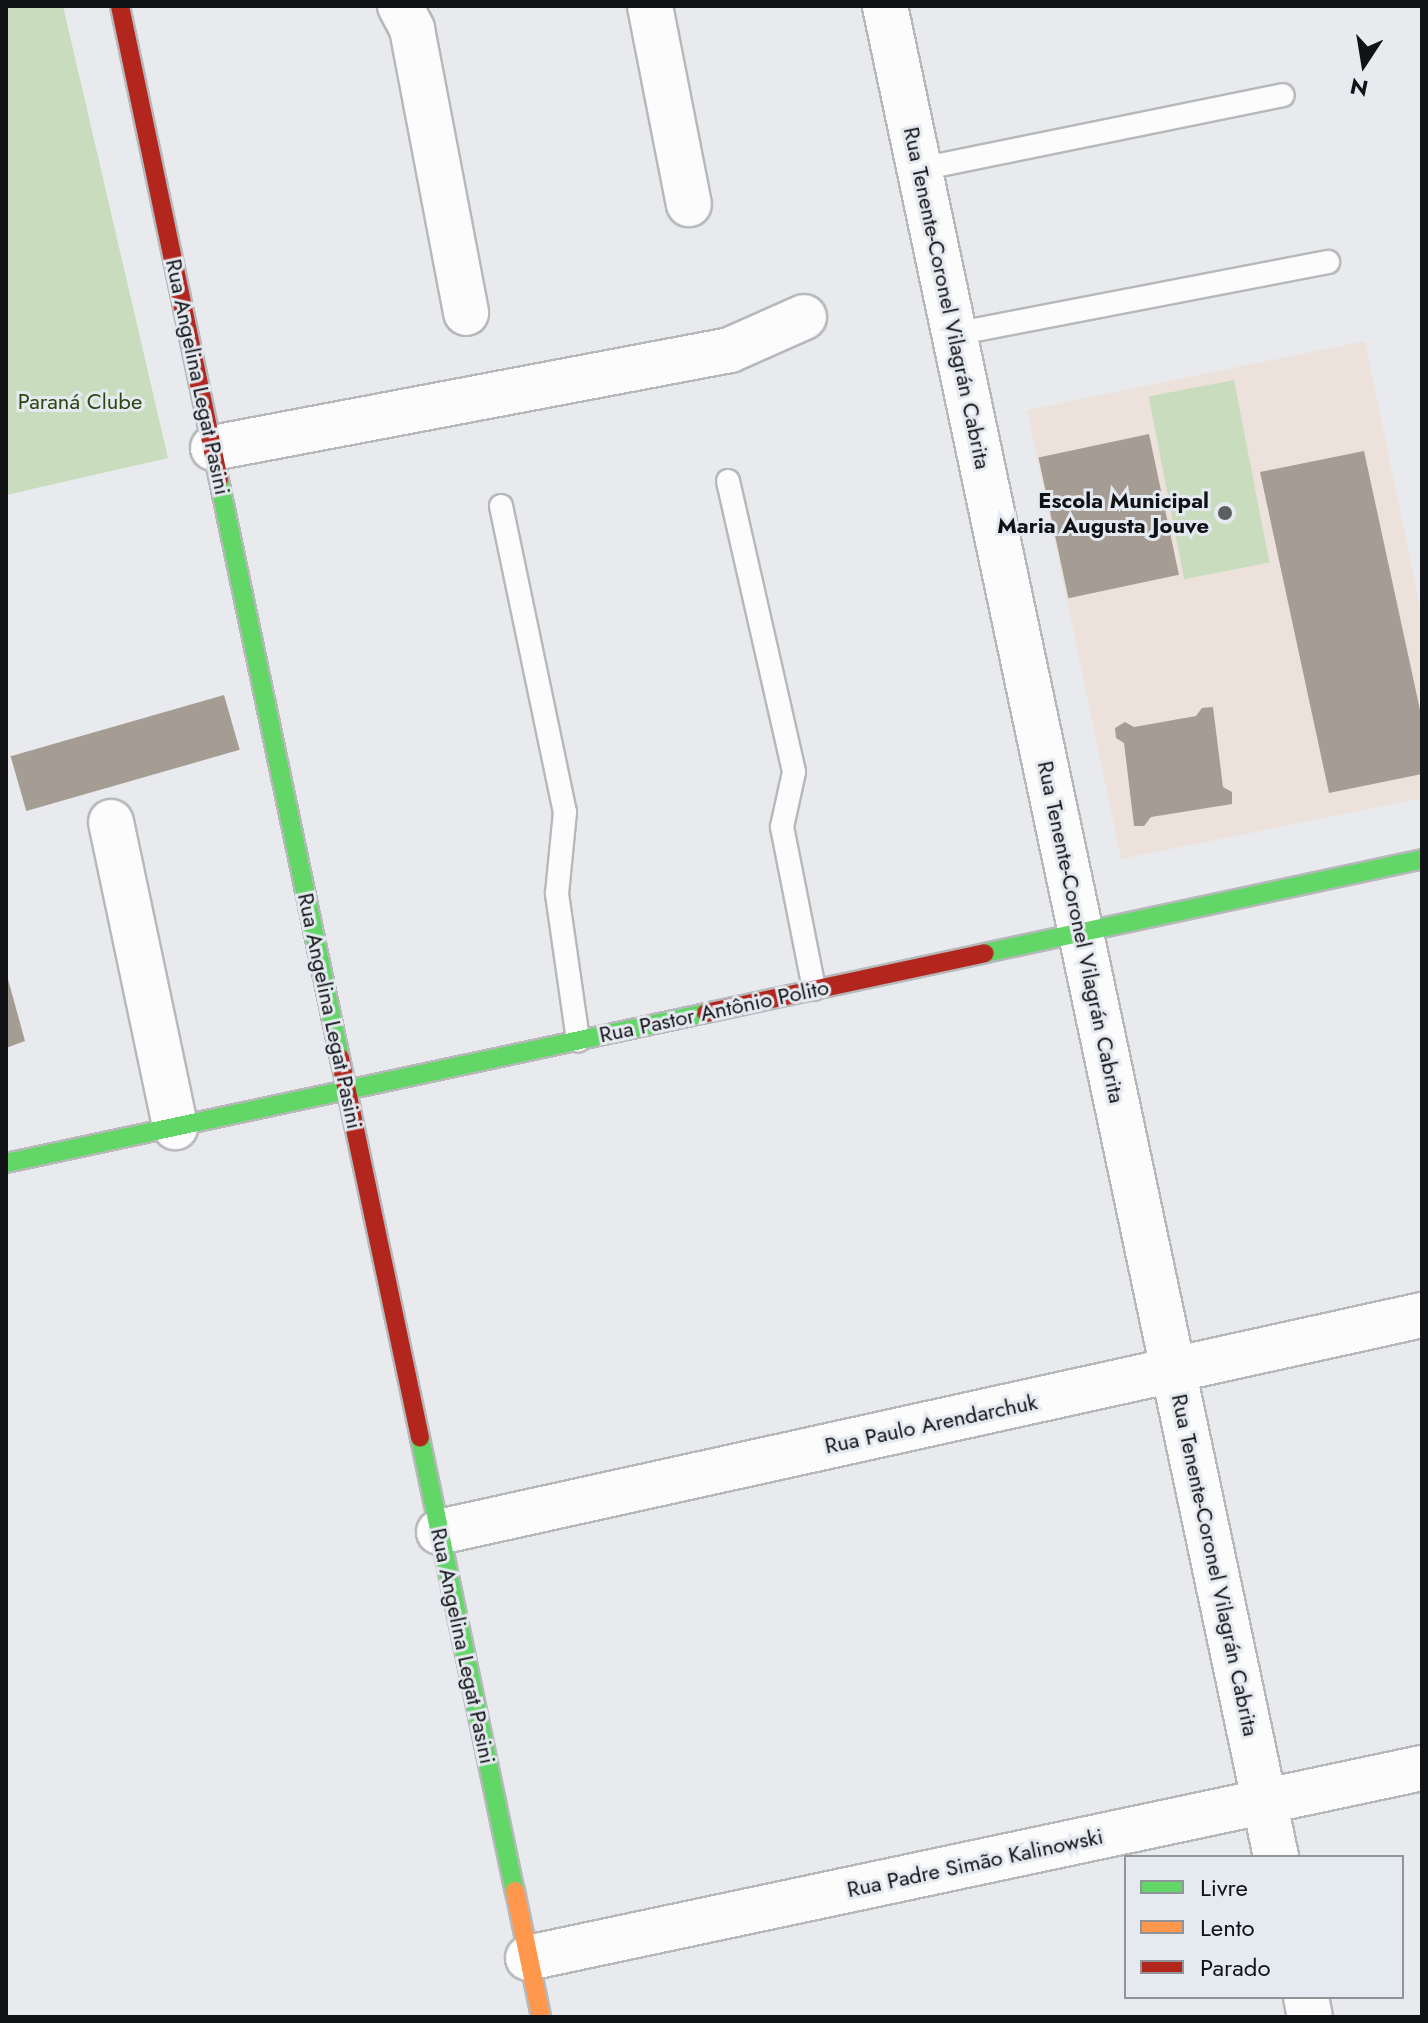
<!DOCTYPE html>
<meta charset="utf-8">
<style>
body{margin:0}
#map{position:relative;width:1428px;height:2023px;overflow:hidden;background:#e8eaed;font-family:Jost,sans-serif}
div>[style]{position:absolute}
.education>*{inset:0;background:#ece2db}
.green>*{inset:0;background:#c9ddbe;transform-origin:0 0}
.building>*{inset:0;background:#a59d93;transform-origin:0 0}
.roads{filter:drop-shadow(2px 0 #b6b8ba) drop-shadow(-2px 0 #b6b8ba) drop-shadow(0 2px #b6b8ba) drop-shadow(0 -2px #b6b8ba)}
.lane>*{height:22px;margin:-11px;padding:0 11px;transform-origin:11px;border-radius:11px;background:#fcfcfc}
.street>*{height:44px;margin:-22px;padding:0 22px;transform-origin:22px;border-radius:22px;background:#fcfcfc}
.fast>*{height:18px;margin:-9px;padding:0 9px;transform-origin:9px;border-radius:9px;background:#63d668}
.slow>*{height:18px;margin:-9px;padding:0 9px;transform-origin:9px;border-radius:9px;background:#ff974d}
.jam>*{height:18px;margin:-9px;padding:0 9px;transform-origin:9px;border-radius:9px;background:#b3261e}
.dots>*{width:22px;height:22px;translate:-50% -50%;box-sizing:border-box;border:4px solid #e5e9f0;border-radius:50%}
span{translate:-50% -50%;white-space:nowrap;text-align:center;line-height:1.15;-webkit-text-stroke:6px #e5e9f0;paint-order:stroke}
.street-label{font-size:22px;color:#111215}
.park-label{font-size:22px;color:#2a470f}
.poi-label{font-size:22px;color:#111215;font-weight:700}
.right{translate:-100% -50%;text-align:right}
.frame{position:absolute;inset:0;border:8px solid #111215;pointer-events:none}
.legend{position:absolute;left:1124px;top:1855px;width:280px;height:144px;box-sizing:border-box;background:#e5e9f0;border:2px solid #909398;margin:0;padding:10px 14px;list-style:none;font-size:24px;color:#111215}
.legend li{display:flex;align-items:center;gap:16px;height:40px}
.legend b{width:40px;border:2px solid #909398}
.north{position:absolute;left:1324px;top:24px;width:80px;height:80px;-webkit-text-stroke:6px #e5e9f0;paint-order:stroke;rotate:192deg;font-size:22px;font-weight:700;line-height:32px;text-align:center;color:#111215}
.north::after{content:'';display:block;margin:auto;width:28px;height:36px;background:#111215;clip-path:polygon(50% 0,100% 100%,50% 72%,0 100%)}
</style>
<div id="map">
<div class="education">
<div style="clip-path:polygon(1365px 341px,1422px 616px,1422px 798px,1121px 859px,1027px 410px)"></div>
</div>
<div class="green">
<div style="clip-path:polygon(6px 6px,63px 6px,168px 458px,6px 495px)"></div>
<div style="left:1234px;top:380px;width:186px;height:87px;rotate:79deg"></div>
</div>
<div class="building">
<div style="left:1149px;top:434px;width:144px;height:113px;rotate:78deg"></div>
<div style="clip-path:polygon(1364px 451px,1422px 719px,1422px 774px,1329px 793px,1260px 472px)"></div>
<div style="left:224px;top:695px;width:57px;height:222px;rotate:74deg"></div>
<div style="clip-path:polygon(1213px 707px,1223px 787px,1232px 792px,1232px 804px,1151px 817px,1144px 826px,1134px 826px,1124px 743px,1116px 738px,1115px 728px,1125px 722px,1134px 727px,1196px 716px,1202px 708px)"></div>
<div style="clip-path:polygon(6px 972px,25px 1041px,6px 1048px)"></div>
</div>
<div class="roads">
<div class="lane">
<div style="left:920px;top:169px;width:370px;rotate:-11.5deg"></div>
<div style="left:954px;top:334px;width:381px;rotate:-10.9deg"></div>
<div style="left:728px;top:481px;width:298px;rotate:77.2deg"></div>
<div style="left:794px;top:772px;width:56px;rotate:102.3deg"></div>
<div style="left:782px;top:827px;width:165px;rotate:78.8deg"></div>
<div style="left:501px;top:506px;width:313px;rotate:78.2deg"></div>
<div style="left:565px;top:812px;width:82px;rotate:95.6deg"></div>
<div style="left:557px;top:894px;width:148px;rotate:81.8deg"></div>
</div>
<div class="street">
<div style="left:400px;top:6px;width:26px;rotate:62deg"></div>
<div style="left:412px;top:29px;width:289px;rotate:79.2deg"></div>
<div style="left:650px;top:6px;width:202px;rotate:78.9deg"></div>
<div style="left:885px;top:6px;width:1892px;rotate:78.07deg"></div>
<div style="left:213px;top:448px;width:526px;rotate:-10.73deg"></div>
<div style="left:730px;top:350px;width:81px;rotate:-24deg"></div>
<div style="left:111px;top:822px;width:312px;rotate:78.1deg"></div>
<div style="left:439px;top:1532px;width:1007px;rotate:-12.45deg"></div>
<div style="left:528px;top:1958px;width:914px;rotate:-12deg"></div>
<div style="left:1306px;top:1997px;width:20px;rotate:79deg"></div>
</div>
<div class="fast">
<div style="left:219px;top:480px;width:591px;rotate:78.18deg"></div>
<div style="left:985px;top:953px;width:447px;rotate:-12.1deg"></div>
<div style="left:6px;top:1163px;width:716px;rotate:-12.09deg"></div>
<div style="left:420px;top:1438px;width:463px;rotate:78.2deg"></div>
</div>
<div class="slow">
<div style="left:515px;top:1891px;width:129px;rotate:78.3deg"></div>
</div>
<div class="jam">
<div style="left:120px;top:6px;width:484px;rotate:78.2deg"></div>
<div style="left:706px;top:1013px;width:285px;rotate:-12.1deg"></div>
<div style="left:340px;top:1058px;width:388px;rotate:78.1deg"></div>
</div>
</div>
<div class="dots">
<div style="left:1225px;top:513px;background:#5c5e61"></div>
</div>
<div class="street-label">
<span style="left:947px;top:298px;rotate:78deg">Rua Tenente-Coronel Vilagrán Cabrita</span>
<span style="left:198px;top:377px;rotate:78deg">Rua Angelina Legat Pasini</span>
<span style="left:1081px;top:932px;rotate:78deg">Rua Tenente-Coronel Vilagrán Cabrita</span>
<span style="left:330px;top:1011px;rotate:78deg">Rua Angelina Legat Pasini</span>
<span style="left:714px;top:1011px;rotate:-12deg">Rua Pastor Antônio Polito</span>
<span style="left:931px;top:1424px;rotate:-12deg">Rua Paulo Arendarchuk</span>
<span style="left:1215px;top:1565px;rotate:78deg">Rua Tenente-Coronel Vilagrán Cabrita</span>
<span style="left:463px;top:1646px;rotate:78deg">Rua Angelina Legat Pasini</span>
<span style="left:975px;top:1863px;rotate:-12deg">Rua Padre Simão Kalinowski</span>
</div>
<div class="park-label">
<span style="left:80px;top:402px">Paraná Clube</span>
</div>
<div class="poi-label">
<span class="right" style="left:1209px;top:513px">Escola Municipal<br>Maria Augusta Jouve</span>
</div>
<div class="frame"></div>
<ul class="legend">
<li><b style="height:10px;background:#63d668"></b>Livre</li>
<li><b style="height:10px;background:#ff974d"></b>Lento</li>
<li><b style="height:10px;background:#b3261e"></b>Parado</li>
</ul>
<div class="north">N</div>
</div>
